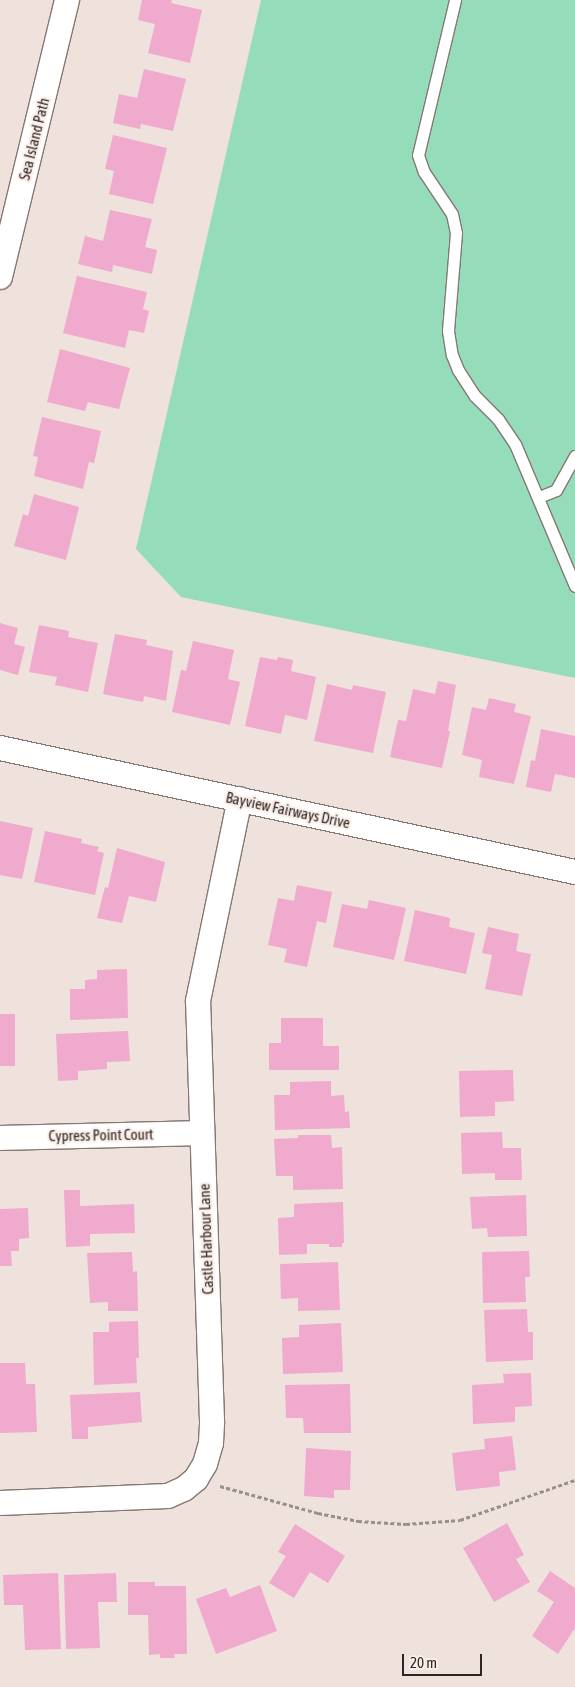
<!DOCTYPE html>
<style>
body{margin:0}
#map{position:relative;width:575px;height:1687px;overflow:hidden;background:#efe1db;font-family:"Asap Condensed",sans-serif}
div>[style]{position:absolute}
.green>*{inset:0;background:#95dcbb}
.building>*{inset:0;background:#efaace;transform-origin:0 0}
.path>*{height:3px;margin-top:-1.5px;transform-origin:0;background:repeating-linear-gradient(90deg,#998f8b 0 4px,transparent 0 6.5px)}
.roads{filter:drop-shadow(1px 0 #847872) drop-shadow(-1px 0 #847872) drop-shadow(0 1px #847872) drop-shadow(0 -1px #847872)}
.lane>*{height:11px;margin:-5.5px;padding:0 5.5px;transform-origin:5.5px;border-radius:5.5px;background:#fff}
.street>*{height:24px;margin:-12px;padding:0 12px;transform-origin:12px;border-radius:12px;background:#fff}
span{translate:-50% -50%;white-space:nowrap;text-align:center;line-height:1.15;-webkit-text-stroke:4.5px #fceee8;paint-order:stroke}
.street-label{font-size:15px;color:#2c2725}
.scale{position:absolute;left:402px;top:1654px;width:80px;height:22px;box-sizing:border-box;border:2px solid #2c2725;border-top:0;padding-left:6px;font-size:15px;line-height:18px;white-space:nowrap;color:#2c2725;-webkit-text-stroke:4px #fceee8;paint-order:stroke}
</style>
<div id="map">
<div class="green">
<div style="clip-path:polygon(261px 0,575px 0,575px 678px,181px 597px,136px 549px)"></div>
</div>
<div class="building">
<div style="clip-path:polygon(142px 0,172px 0,171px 3px,202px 10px,190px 63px,148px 53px,155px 24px,138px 20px)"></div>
<div style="clip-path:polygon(144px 69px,186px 79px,173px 131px,141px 124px,140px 129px,113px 123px,119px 94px,137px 98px)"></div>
<div style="clip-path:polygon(113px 135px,167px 148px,153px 204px,109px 194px,114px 171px,105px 169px)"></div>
<div style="clip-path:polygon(110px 210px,152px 219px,145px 247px,157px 250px,152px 274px,113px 265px,112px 272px,78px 264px,85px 236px,103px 241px)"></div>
<div style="clip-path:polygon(77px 276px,147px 292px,143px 309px,149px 311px,144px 333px,129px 330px,125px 348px,63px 333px)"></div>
<div style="clip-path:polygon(60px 349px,130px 368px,119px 409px,88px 402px,85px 411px,47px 402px)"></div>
<div style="clip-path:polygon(42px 417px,101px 431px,94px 463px,89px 462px,83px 489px,34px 476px,38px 457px,33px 456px)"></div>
<div style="clip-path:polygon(34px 494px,79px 507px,66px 560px,14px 546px,23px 514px,28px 516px)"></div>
<div style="clip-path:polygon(0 623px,18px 628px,14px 644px,25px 647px,18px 675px,0 670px)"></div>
<div style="clip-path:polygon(39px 625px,69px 631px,68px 637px,98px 643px,88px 692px,55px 685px,57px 677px,29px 672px)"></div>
<div style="clip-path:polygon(115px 634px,147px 640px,146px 645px,173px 651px,166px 701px,144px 696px,143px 702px,103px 694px)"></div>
<div style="clip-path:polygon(193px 641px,234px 650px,228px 679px,240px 682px,230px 725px,172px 712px,181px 670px,186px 671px)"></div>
<div style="clip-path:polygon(260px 657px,277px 660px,278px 657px,293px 660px,291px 671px,316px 677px,307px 720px,285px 715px,281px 734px,245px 726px)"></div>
<div style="clip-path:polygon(438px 681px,456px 685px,448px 731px,450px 731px,442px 768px,390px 757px,398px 720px,406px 721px,413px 689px,435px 694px)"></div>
<div style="clip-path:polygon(327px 684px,352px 690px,353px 685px,386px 692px,373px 753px,314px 741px)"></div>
<div style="clip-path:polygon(489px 698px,516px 704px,514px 712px,531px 716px,514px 784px,479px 777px,482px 760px,462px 755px,472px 707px,486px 710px)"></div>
<div style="clip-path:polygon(541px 729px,575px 736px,575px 778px,555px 774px,551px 792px,526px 787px,531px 760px,535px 761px)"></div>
<div style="clip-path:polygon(0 821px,33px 828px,22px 879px,0 875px)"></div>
<div style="clip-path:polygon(45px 831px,82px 839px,81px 843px,99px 847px,97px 851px,104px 853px,95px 895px,34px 882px)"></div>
<div style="clip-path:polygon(117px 848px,165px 862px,156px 902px,129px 896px,122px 923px,97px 918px,105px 887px,108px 888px)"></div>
<div style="clip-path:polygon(297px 885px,332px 892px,326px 923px,317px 921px,307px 967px,284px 962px,287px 949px,268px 945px,278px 898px,294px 901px)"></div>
<div style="clip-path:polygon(369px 900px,406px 908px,394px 960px,333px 947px,342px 904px,367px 909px)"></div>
<div style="clip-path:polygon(415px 910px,450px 918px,449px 927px,475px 933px,466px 974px,404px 961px)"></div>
<div style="clip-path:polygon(488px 927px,519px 934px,516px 951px,531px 954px,522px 996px,485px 989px,492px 955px,482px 953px)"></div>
<div style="clip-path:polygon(127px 969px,128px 1018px,70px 1020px,70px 989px,85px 989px,85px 980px,97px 979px,97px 970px)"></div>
<div style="left:0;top:1014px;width:15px;height:52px"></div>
<div style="clip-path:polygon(281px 1018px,323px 1018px,323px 1046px,339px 1046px,339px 1070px,269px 1070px,269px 1043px,281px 1043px)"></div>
<div style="clip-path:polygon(128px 1031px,130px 1061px,107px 1062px,107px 1069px,78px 1071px,78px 1080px,58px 1081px,56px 1034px)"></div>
<div style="clip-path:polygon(513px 1070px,514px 1101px,495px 1102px,495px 1116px,460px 1117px,459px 1071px)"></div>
<div style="clip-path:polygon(331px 1081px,331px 1096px,344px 1095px,345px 1112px,349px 1111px,350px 1128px,275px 1130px,274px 1095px,290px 1095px,290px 1082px)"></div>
<div style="clip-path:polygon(502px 1132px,503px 1148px,521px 1148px,522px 1180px,495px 1180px,495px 1173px,462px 1174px,461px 1133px)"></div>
<div style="clip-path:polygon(298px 1135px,331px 1135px,332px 1148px,342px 1147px,343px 1189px,293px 1190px,293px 1176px,276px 1176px,274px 1139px,298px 1138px)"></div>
<div style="clip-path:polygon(64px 1190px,80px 1190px,80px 1206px,134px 1204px,135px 1233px,90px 1234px,90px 1246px,66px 1247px)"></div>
<div style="clip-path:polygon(526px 1195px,527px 1236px,488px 1237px,487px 1228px,472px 1229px,470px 1197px)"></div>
<div style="clip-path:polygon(343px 1202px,344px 1243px,342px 1243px,342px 1247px,329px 1247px,329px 1244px,307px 1244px,307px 1254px,279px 1255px,278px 1218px,294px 1217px,294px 1204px)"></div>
<div style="clip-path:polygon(28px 1208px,29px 1238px,19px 1239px,19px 1251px,11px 1251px,12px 1266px,0 1266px,0 1209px)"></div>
<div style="clip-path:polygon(529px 1251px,530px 1277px,525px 1277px,526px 1302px,483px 1303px,482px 1252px)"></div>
<div style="clip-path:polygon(132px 1252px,133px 1272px,137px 1271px,138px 1311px,108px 1311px,108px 1302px,90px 1303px,87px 1253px)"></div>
<div style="clip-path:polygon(338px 1262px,340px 1310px,298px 1311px,298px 1298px,281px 1299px,280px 1264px)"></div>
<div style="clip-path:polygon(527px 1309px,528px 1332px,533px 1332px,533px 1360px,486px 1362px,484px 1310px)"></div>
<div style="clip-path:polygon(138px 1321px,139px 1358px,136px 1358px,137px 1383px,94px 1385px,93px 1332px,109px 1332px,109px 1322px)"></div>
<div style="clip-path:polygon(341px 1323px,343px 1372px,283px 1374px,282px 1338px,299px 1337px,299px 1325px)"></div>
<div style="clip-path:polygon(0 1363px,25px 1363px,26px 1384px,35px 1384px,37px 1432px,0 1433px)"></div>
<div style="clip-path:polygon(531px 1373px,532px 1406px,515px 1407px,515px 1422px,473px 1424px,472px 1385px,504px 1383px,503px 1374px)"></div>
<div style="clip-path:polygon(350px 1384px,351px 1433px,304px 1433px,303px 1418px,286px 1418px,285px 1385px)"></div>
<div style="clip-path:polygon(140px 1392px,142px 1422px,88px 1427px,88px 1439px,72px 1439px,70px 1395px)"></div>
<div style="clip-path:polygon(512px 1436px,516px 1470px,499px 1472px,500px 1486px,456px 1491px,452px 1453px,485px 1449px,484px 1439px)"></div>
<div style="clip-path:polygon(306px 1448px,351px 1451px,350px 1490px,334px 1490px,334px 1498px,304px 1496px)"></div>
<div style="clip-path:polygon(507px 1523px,524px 1555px,516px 1559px,530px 1582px,494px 1602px,463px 1548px)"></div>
<div style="clip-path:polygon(295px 1524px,345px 1556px,328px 1583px,310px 1572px,294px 1598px,269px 1583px,286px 1556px,278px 1552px)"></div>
<div style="clip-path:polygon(550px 1571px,575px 1588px,575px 1628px,558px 1654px,532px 1636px,554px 1602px,537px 1591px)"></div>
<div style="clip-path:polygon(58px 1573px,61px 1649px,25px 1650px,23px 1605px,4px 1605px,3px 1575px)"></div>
<div style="clip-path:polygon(116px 1573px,117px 1602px,98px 1602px,100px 1648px,66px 1649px,64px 1575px)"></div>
<div style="clip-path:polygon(128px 1582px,155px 1582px,155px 1586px,186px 1586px,187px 1654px,174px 1654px,175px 1658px,160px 1658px,160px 1654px,149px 1655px,148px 1615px,128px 1615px)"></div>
<div style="clip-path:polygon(260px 1585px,277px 1631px,216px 1654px,196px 1599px,226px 1588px,230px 1597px)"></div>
</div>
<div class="path">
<div style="left:220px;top:1486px;width:102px;rotate:15.4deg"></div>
<div style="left:318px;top:1513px;width:41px;rotate:11.3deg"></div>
<div style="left:358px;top:1521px;width:48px;rotate:3.6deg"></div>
<div style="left:406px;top:1524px;width:54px;rotate:-4.2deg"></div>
<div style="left:460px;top:1520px;width:122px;rotate:-19.2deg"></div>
</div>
<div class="roads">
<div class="lane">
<div style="left:455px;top:0;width:159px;rotate:103.4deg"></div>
<div style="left:418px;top:155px;width:18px;rotate:71deg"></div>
<div style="left:424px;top:172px;width:50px;rotate:56.3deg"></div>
<div style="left:452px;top:214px;width:19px;rotate:78deg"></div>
<div style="left:456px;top:233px;width:98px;rotate:94.7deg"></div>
<div style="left:448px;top:331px;width:24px;rotate:81deg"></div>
<div style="left:452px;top:355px;width:16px;rotate:68deg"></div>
<div style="left:458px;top:370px;width:31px;rotate:57deg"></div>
<div style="left:475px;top:396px;width:33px;rotate:45deg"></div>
<div style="left:498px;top:419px;width:30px;rotate:56deg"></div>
<div style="left:515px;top:444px;width:154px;rotate:67.1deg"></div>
<div style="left:539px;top:497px;width:18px;rotate:-22deg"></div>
<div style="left:556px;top:490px;width:39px;rotate:-61deg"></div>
</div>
<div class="street">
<div style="left:0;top:277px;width:285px;rotate:-76.4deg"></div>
<div style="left:0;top:748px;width:588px;rotate:12.17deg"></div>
<div style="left:0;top:1138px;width:202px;rotate:-1.4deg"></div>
<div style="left:0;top:1503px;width:168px;rotate:-2.4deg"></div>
<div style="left:168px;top:1496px;width:17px;rotate:-24deg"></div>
<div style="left:184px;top:1489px;width:16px;rotate:-40deg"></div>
<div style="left:196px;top:1479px;width:17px;rotate:-59deg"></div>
<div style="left:205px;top:1464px;width:22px;rotate:-74deg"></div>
<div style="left:211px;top:1443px;width:22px;rotate:-87deg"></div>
<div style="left:212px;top:1421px;width:420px;rotate:-91.9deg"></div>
<div style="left:198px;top:1001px;width:206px;rotate:-78.3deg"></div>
</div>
</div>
<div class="street-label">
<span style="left:34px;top:139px;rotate:-76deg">Sea Island Path</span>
<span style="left:288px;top:810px;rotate:12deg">Bayview Fairways Drive</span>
<span style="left:101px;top:1135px;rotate:-1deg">Cypress Point Court</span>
<span style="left:206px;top:1239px;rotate:-92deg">Castle Harbour Lane</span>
</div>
<div class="scale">20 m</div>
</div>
